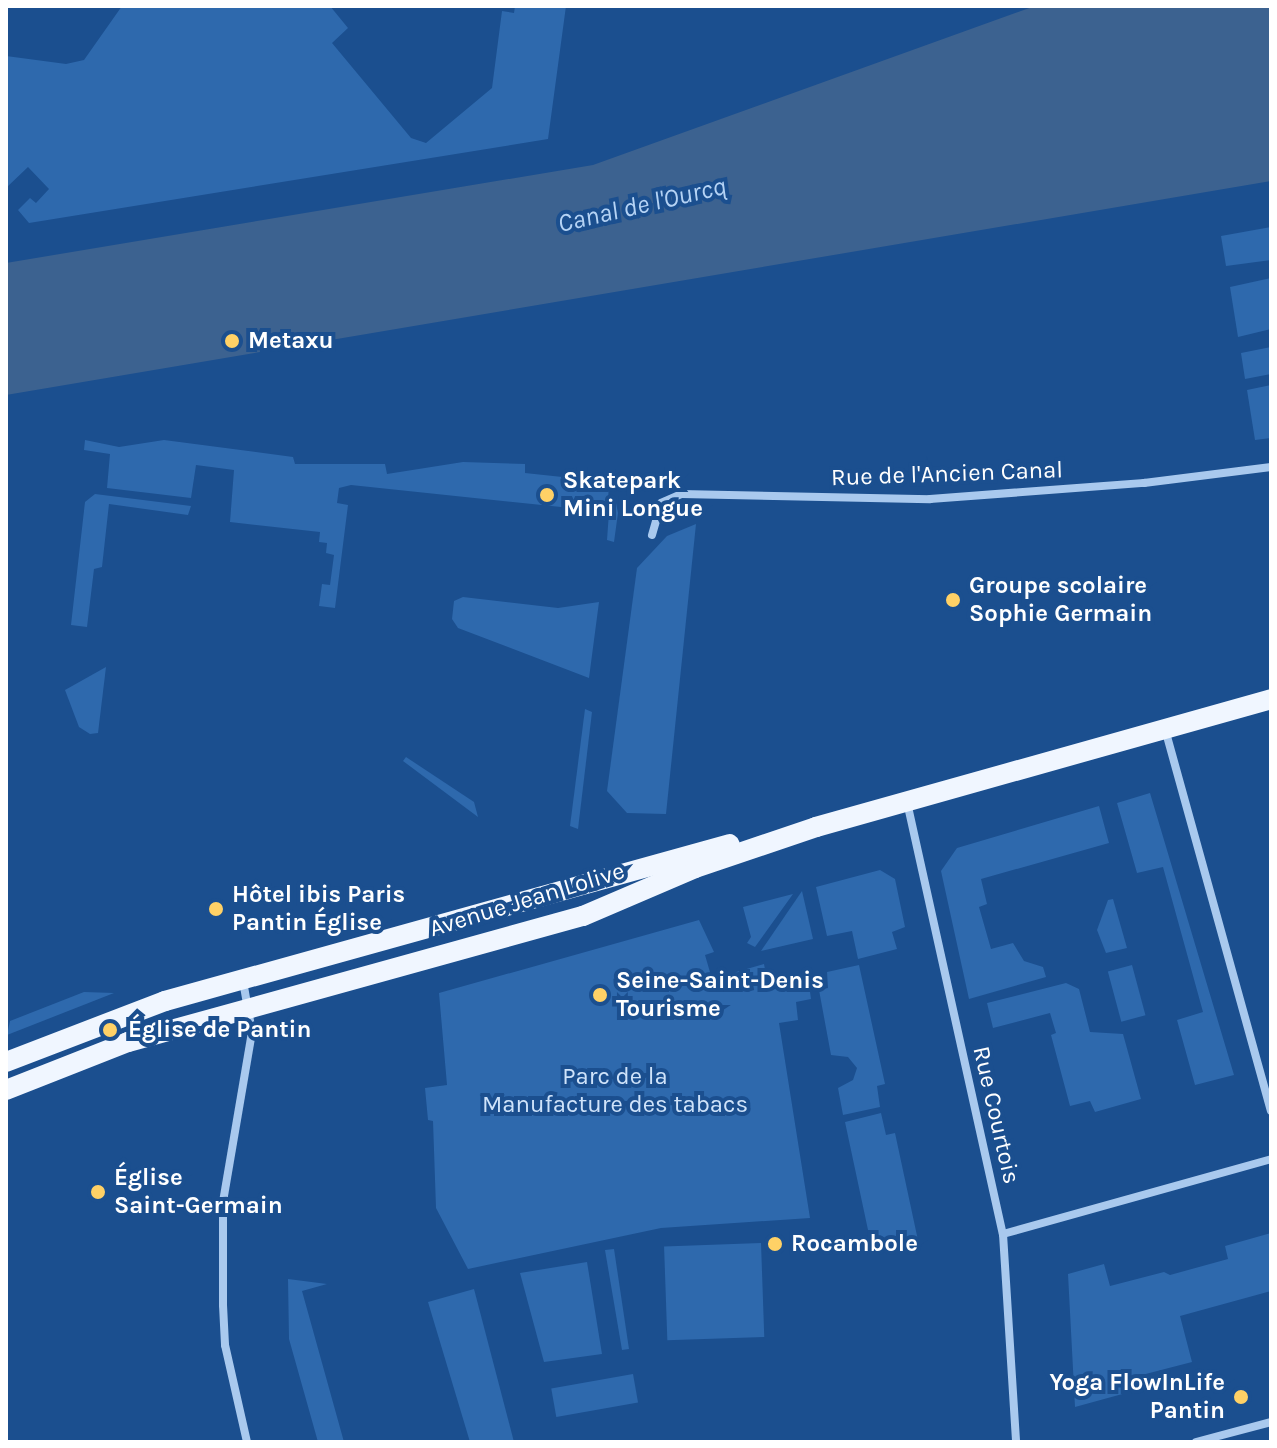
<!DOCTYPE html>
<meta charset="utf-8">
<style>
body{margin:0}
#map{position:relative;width:1277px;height:1448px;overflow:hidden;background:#1b4f8f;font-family:Karla,sans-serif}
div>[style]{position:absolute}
.green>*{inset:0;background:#2e69ad;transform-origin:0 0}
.water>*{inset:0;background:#3c6290}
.minor>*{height:8px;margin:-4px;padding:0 4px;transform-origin:4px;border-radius:4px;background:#a9c9ee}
.primary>*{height:20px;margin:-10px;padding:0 10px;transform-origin:10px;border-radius:10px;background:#f0f6ff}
.dots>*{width:22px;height:22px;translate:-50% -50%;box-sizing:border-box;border:4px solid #1b4f8f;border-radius:50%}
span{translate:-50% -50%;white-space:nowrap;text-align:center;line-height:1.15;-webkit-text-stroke:8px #1b4f8f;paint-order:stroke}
.poi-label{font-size:24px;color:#fff;font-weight:700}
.left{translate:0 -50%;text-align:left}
.right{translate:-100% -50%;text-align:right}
.street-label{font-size:24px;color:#fff}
.park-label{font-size:24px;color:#cfe3fa}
.water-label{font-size:26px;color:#b5d3f5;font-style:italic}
.frame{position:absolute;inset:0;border:8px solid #fff;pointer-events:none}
</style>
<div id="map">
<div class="green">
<div style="clip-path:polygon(122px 6px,330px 6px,348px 28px,332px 43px,411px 138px,426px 143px,492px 88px,502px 11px,514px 13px,515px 6px,566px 6px,548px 139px,29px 223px,18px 210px,30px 198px,36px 203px,49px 189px,28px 167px,6px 188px,6px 56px,66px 64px,84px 60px)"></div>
<div style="clip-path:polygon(1271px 227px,1271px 260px,1226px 266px,1221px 236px)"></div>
<div style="clip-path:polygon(1271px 278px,1271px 329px,1238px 337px,1230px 287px)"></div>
<div style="clip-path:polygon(1271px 347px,1271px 374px,1245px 379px,1241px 353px)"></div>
<div style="clip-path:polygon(1271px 385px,1271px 438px,1255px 440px,1247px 390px)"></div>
<div style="clip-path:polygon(85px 440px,119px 447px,164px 440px,293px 457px,295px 464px,385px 464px,387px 474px,463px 462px,525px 464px,525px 473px,609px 482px,608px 502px,616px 503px,618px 513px,614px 542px,607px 540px,609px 512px,351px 485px,339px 488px,337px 503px,348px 505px,335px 608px,319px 606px,322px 584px,330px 585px,334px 555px,326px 553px,327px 543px,319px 542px,320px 532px,230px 522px,234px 470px,196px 465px,191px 498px,107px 488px,110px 454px,84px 450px)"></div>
<div style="clip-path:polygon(95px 494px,191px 506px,188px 515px,109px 504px,102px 567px,94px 569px,87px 627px,71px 625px,85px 502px)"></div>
<div style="clip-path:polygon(696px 524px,666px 814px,627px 813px,607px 791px,637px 568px,667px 536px)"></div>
<div style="clip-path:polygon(463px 597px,558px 608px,599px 602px,589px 678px,458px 628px,452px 619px,454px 601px)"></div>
<div style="clip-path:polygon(106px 667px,98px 733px,90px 734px,79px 727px,65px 690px)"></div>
<div style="clip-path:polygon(585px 709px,592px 712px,578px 829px,570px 826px)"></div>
<div style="clip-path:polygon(406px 757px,474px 802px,478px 817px,403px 761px)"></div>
<div style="clip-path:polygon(1150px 793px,1234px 1075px,1195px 1085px,1177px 1020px,1203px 1012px,1163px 867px,1137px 873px,1117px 803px)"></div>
<div style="clip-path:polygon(1099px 806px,1109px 843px,981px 879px,987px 904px,979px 907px,991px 949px,1013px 943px,1024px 961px,1043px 967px,1046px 977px,969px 999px,941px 871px,957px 848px)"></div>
<div style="clip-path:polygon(880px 870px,895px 879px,905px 927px,892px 932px,897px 949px,858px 959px,852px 931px,827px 936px,816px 887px)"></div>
<div style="clip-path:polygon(802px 891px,813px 939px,761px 951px)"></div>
<div style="clip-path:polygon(793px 894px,755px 947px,747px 943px,751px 937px,743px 907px)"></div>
<div style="clip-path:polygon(1113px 899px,1127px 948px,1106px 953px,1097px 930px,1108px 900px)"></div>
<div style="clip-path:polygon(699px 920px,714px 952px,705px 955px,712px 979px,764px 964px,768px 985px,808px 977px,811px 999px,796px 1002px,798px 1020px,779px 1023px,810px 1218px,661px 1228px,468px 1269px,436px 1208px,433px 1121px,428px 1120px,425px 1088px,447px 1085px,439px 993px)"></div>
<div style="clip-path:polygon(859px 965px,885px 1084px,877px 1086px,880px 1107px,843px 1115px,838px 1088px,853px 1080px,857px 1068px,848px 1057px,831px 1055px,819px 990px,828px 988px,827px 972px)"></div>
<div style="left:1132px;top:965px;width:52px;height:25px;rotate:75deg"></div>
<div style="clip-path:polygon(1066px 983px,1079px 989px,1090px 1032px,1123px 1034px,1141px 1099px,1095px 1112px,1090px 1101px,1070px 1106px,1051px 1035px,1056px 1033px,1050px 1013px,993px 1028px,987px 1003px)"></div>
<div style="clip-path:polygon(84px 992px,114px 993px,7px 1035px,10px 1021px)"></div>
<div style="clip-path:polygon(881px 1113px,886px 1135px,895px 1133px,919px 1245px,871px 1244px,845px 1122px)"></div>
<div style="clip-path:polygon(1271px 1233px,1271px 1291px,1180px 1316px,1192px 1362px,1134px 1377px,1137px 1390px,1075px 1407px,1068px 1274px,1104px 1264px,1110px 1286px,1164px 1272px,1170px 1275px,1228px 1259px,1225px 1246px)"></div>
<div style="left:761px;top:1243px;width:94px;height:97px;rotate:88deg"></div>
<div style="clip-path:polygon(614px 1249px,629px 1349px,622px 1350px,605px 1250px)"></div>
<div style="clip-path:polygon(587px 1262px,602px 1354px,544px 1362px,520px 1273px)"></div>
<div style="clip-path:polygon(288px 1279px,327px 1284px,302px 1291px,344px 1442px,318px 1442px,289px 1339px)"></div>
<div style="clip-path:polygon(474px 1289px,514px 1442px,470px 1442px,428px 1302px)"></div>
<div style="left:633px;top:1374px;width:29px;height:83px;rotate:80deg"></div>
</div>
<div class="water">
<div style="clip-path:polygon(1035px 6px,1271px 6px,1271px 181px,6px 395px,6px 263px,593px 165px)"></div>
</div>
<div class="minor">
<div style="left:652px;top:535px;width:33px;rotate:-74deg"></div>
<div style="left:661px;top:503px;width:22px;rotate:-24deg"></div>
<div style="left:681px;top:494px;width:249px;rotate:1.2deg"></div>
<div style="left:930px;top:499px;width:215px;rotate:-4.3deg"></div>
<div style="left:1144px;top:483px;width:128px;rotate:-7.2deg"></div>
<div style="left:1165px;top:729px;width:396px;rotate:74.5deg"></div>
<div style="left:907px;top:802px;width:443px;rotate:77.5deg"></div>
<div style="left:1003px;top:1234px;width:208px;rotate:86.4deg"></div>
<div style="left:243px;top:981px;width:52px;rotate:80deg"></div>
<div style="left:252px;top:1032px;width:171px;rotate:99.7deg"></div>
<div style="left:223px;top:1201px;width:104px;rotate:90deg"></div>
<div style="left:223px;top:1305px;width:40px;rotate:87.1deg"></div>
<div style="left:225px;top:1345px;width:99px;rotate:77.2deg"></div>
<div style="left:1003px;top:1234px;width:278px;rotate:-15.6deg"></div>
<div style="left:1196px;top:1442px;width:78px;rotate:-14.9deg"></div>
</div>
<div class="primary">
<div style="left:6px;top:1062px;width:170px;rotate:-21deg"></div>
<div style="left:165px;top:1001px;width:586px;rotate:-15.53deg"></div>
<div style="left:6px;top:1090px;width:131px;rotate:-21.5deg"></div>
<div style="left:128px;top:1042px;width:472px;rotate:-15.5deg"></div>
<div style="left:583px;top:916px;width:122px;rotate:-23.2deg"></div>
<div style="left:695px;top:868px;width:128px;rotate:-18.7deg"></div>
<div style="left:816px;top:827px;width:473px;rotate:-15.7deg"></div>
</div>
<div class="dots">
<div style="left:232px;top:341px;background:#ffd166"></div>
<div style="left:547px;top:495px;background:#ffd166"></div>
<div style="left:953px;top:600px;background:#ffd166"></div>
<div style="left:216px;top:909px;background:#ffd166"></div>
<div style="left:600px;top:995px;background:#ffd166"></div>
<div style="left:110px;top:1030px;background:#ffd166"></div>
<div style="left:98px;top:1192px;background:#ffd166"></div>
<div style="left:775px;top:1244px;background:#ffd166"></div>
<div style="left:1241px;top:1397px;background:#ffd166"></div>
</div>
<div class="poi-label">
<span class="left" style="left:248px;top:341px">Metaxu</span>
<span class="left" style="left:563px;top:495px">Skatepark<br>Mini Longue</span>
<span class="left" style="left:969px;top:600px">Groupe scolaire<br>Sophie Germain</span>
<span class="left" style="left:232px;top:909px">Hôtel ibis Paris<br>Pantin Église</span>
<span class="left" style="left:616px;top:995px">Seine-Saint-Denis<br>Tourisme</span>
<span class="left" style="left:128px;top:1030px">Église de Pantin</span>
<span class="left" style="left:114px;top:1192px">Église<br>Saint-Germain</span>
<span class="left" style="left:791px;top:1244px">Rocambole</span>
<span class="right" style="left:1225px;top:1397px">Yoga FlowInLife<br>Pantin</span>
</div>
<div class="street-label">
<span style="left:947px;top:474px;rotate:-2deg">Rue de l'Ancien Canal</span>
<span style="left:527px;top:900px;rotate:-17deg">Avenue Jean Lolive</span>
<span style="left:996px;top:1115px;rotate:77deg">Rue Courtois</span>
</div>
<div class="park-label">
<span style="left:615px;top:1091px">Parc de la<br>Manufacture des tabacs</span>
</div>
<div class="water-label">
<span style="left:642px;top:205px;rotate:-13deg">Canal de l'Ourcq</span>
</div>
<div class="frame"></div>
</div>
